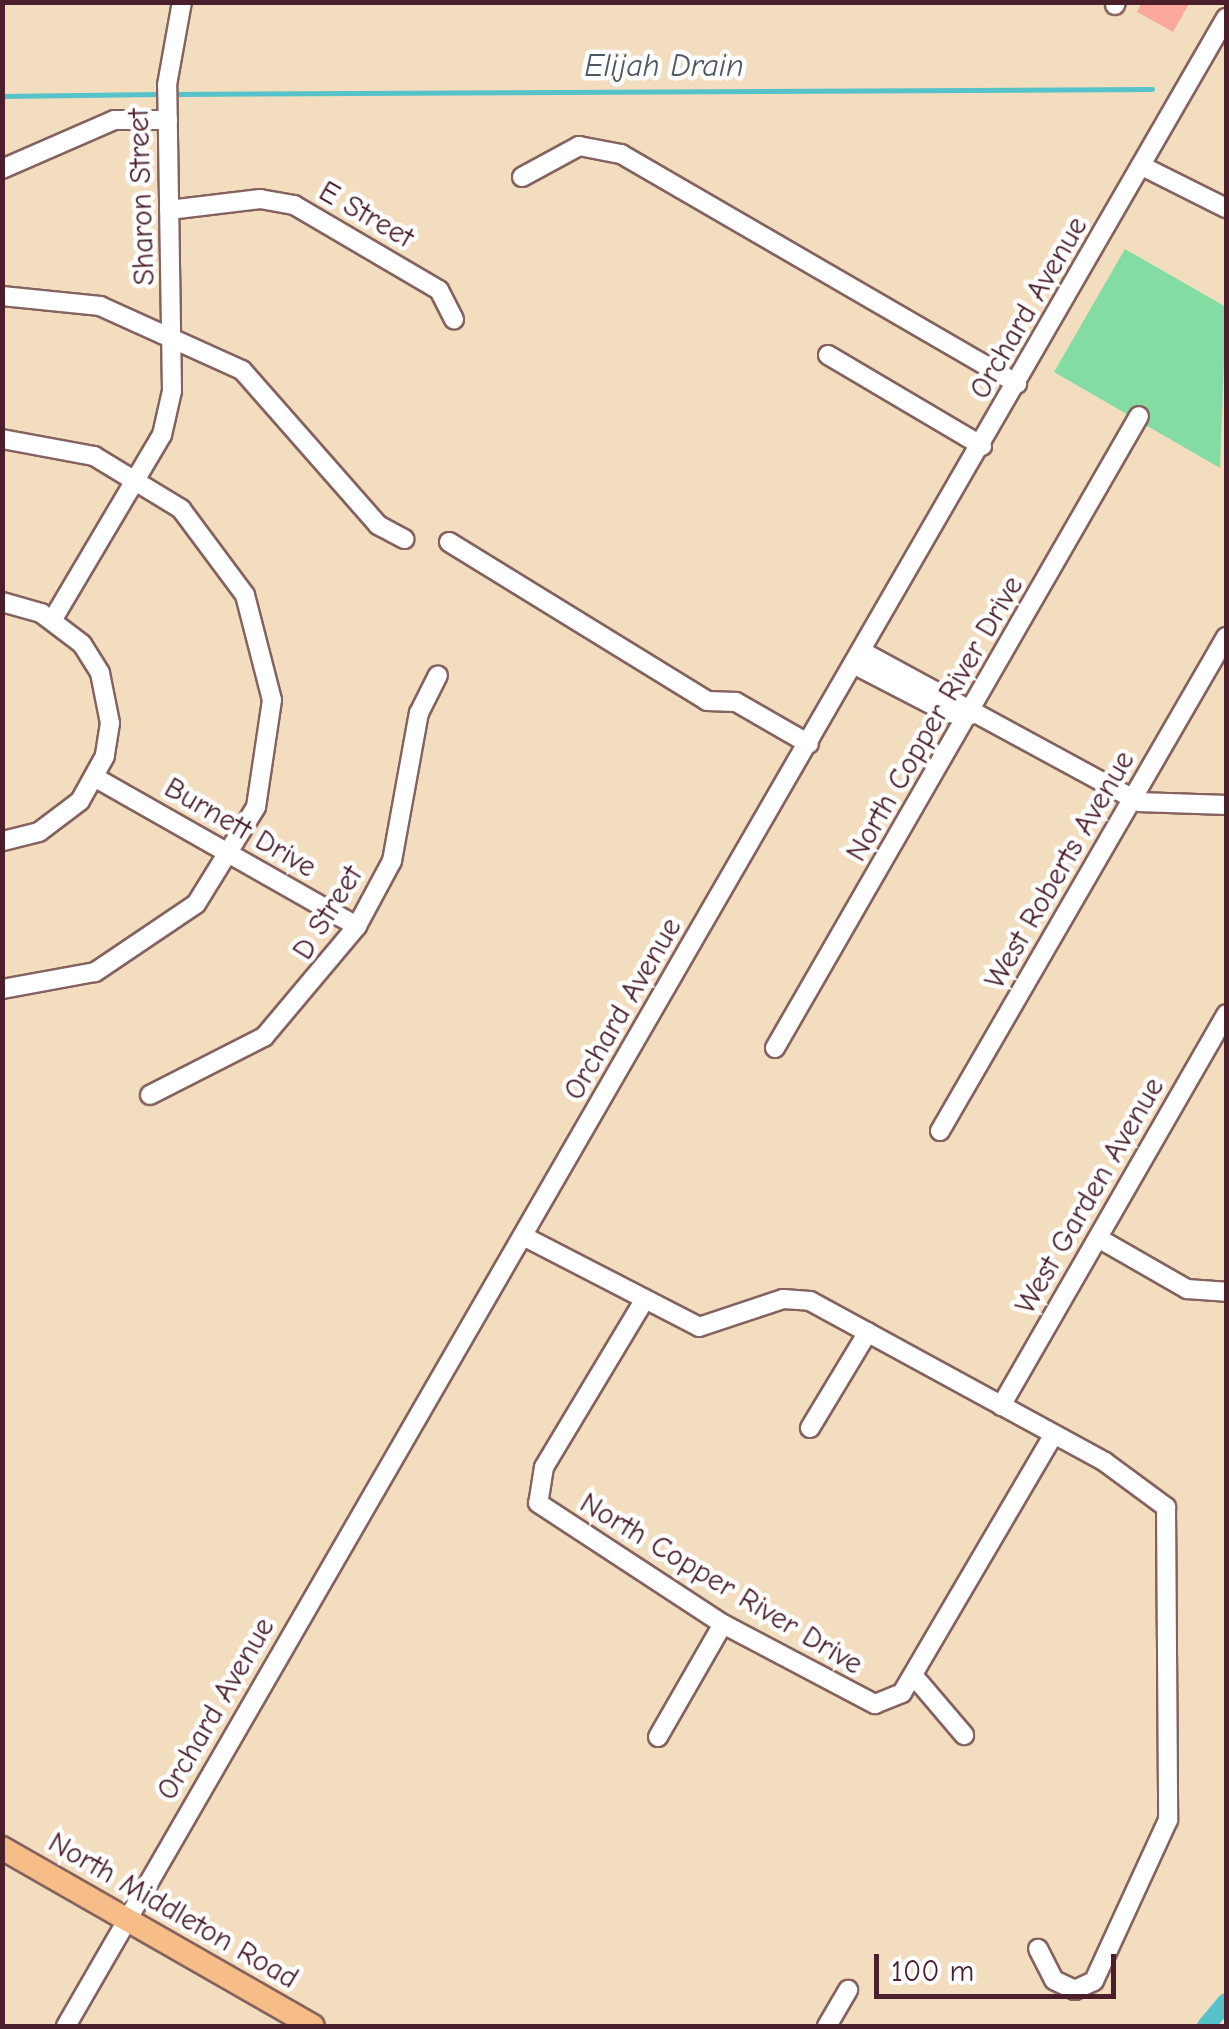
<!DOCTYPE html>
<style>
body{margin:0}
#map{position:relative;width:1229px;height:2029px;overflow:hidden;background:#f2ddbf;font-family:"Comic Neue",sans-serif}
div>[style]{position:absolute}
.green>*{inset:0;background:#83dda3}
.stream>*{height:5px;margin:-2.5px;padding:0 2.5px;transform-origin:2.5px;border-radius:2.5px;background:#55c3c9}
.canal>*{height:18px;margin:-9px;padding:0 9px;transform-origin:9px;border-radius:9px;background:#55c3c9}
.building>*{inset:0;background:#faa89c}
.roads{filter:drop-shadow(2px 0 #85625f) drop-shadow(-2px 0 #85625f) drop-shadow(0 2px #85625f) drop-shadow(0 -2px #85625f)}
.minor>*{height:18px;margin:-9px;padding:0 9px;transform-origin:9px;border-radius:9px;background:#fff}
.major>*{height:22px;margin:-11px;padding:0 11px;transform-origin:11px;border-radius:11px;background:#f7bd88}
span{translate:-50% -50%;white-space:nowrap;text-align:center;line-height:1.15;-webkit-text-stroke:9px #fff;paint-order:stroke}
.street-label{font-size:30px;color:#4a1f2b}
.water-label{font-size:32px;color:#4e5862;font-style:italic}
.frame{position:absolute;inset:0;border:5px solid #4a1f2b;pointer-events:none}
.scale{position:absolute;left:874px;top:1954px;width:242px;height:45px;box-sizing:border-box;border:5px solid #4a1f2b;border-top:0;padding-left:12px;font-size:30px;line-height:35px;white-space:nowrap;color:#4a1f2b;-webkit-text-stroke:8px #fff;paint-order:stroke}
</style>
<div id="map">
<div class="green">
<div style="clip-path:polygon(1125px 249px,1226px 307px,1220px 468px,1054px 372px)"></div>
</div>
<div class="stream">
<div style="left:176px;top:94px;width:976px;rotate:-0.29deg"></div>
<div style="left:2px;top:96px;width:156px;rotate:-0.7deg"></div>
</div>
<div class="canal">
<div style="left:1206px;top:2026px;width:31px;rotate:-50deg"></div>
</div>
<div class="building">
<div style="clip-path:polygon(1142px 2px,1190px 2px,1173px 32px,1137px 12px)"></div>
</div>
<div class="roads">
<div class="minor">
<div style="left:1115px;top:5px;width:3px;rotate:-72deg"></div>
<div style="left:1142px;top:166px;width:94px;rotate:26.6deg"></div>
<div style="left:2px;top:169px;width:122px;rotate:-23.6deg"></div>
<div style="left:114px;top:120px;width:54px"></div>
<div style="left:522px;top:177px;width:65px;rotate:-28.5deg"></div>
<div style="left:579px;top:146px;width:43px;rotate:10.8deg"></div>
<div style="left:621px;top:154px;width:458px;rotate:30.1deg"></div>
<div style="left:169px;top:210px;width:92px;rotate:-6.9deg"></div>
<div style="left:260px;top:199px;width:35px;rotate:10deg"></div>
<div style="left:294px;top:205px;width:168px;rotate:30.4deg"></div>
<div style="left:439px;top:290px;width:33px;rotate:63deg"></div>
<div style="left:2px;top:296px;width:99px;rotate:5.8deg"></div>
<div style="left:100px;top:306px;width:156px;rotate:24.3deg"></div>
<div style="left:242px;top:370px;width:206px;rotate:48.7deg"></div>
<div style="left:378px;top:525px;width:30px;rotate:28deg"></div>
<div style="left:828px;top:355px;width:179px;rotate:30.6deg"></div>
<div style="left:2px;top:439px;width:94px;rotate:10.5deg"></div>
<div style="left:94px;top:456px;width:102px;rotate:31.3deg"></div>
<div style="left:181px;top:509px;width:107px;rotate:53.3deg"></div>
<div style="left:245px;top:595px;width:108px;rotate:75.6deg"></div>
<div style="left:272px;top:700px;width:108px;rotate:98.5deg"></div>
<div style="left:256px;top:807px;width:114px;rotate:121.7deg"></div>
<div style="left:196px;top:904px;width:122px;rotate:146deg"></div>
<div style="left:95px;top:972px;width:95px;rotate:169.6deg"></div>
<div style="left:449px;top:542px;width:303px;rotate:31.6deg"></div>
<div style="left:707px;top:701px;width:29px;rotate:2deg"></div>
<div style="left:736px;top:702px;width:84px;rotate:29.9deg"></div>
<div style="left:2px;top:602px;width:41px;rotate:15.8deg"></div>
<div style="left:41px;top:613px;width:51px;rotate:37.1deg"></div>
<div style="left:82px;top:644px;width:34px;rotate:58deg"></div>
<div style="left:100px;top:673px;width:51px;rotate:78.7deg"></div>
<div style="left:110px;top:723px;width:33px;rotate:99deg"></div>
<div style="left:105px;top:756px;width:51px;rotate:119.1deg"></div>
<div style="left:80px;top:801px;width:51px;rotate:142.9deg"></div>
<div style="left:39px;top:832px;width:38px;rotate:166deg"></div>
<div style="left:53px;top:619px;width:214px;rotate:-59.4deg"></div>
<div style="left:162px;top:435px;width:45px;rotate:-77.2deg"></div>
<div style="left:172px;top:391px;width:306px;rotate:-90.9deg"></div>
<div style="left:167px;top:85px;width:84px;rotate:-79.8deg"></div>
<div style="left:863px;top:652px;width:314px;rotate:28.5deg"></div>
<div style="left:1139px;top:802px;width:87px;rotate:2deg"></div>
<div style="left:855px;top:665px;width:105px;rotate:27.3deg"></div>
<div style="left:948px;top:713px;width:23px;rotate:5deg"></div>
<div style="left:96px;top:778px;width:300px;rotate:29.6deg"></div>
<div style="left:775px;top:1048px;width:729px;rotate:-60.06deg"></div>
<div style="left:150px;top:1095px;width:128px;rotate:-27deg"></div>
<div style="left:264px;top:1037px;width:145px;rotate:-50deg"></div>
<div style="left:357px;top:926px;width:74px;rotate:-61.7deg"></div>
<div style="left:392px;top:861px;width:150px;rotate:-79.7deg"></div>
<div style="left:419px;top:713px;width:42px;rotate:-63.4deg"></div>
<div style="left:940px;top:1131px;width:571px;rotate:-59.93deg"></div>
<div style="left:523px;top:1236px;width:198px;rotate:27.3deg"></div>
<div style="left:699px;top:1327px;width:89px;rotate:-18.4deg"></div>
<div style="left:783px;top:1299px;width:27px;rotate:4deg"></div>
<div style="left:810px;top:1301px;width:336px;rotate:28.6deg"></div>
<div style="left:1105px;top:1462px;width:76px;rotate:36.4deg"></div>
<div style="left:1166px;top:1507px;width:313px;rotate:89.6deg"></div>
<div style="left:1168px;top:1820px;width:177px;rotate:114.7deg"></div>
<div style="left:1094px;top:1981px;width:21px;rotate:155deg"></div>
<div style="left:1075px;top:1990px;width:23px;rotate:-155deg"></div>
<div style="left:1054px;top:1980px;width:35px;rotate:-117deg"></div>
<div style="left:1098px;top:1238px;width:103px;rotate:29.8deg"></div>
<div style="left:1187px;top:1289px;width:39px;rotate:4deg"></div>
<div style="left:642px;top:1304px;width:190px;rotate:121deg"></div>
<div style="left:544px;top:1467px;width:36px;rotate:99deg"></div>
<div style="left:538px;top:1503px;width:221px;rotate:33.2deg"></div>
<div style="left:723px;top:1624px;width:172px;rotate:27.8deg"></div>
<div style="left:875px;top:1704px;width:29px;rotate:-22deg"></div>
<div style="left:902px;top:1693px;width:298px;rotate:-59.6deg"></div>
<div style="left:1001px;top:1406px;width:452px;rotate:-60.1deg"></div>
<div style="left:810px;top:1428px;width:112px;rotate:-58.9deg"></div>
<div style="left:913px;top:1675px;width:79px;rotate:49.6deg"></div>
<div style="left:658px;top:1737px;width:130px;rotate:-60.1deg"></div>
<div style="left:66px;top:2026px;width:2319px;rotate:-59.99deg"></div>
<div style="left:827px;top:2026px;width:42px;rotate:-59.7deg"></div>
</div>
<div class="major">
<div style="left:2px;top:1848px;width:358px;rotate:29.8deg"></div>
</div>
</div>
<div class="street-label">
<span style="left:142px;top:197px;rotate:-92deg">Sharon Street</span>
<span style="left:366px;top:215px;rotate:30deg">E Street</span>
<span style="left:1029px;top:308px;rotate:-60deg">Orchard Avenue</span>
<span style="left:935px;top:719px;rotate:-60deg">North Copper River Drive</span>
<span style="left:240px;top:828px;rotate:30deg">Burnett Drive</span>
<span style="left:1060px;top:870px;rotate:-60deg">West Roberts Avenue</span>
<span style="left:328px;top:913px;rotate:-58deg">D Street</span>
<span style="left:623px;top:1009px;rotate:-60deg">Orchard Avenue</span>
<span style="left:1090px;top:1196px;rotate:-60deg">West Garden Avenue</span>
<span style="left:721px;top:1584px;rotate:31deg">North Copper River Drive</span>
<span style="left:216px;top:1709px;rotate:-60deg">Orchard Avenue</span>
<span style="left:173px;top:1911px;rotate:30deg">North Middleton Road</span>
</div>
<div class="water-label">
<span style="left:664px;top:66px">Elijah Drain</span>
</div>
<div class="frame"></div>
<div class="scale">100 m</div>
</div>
